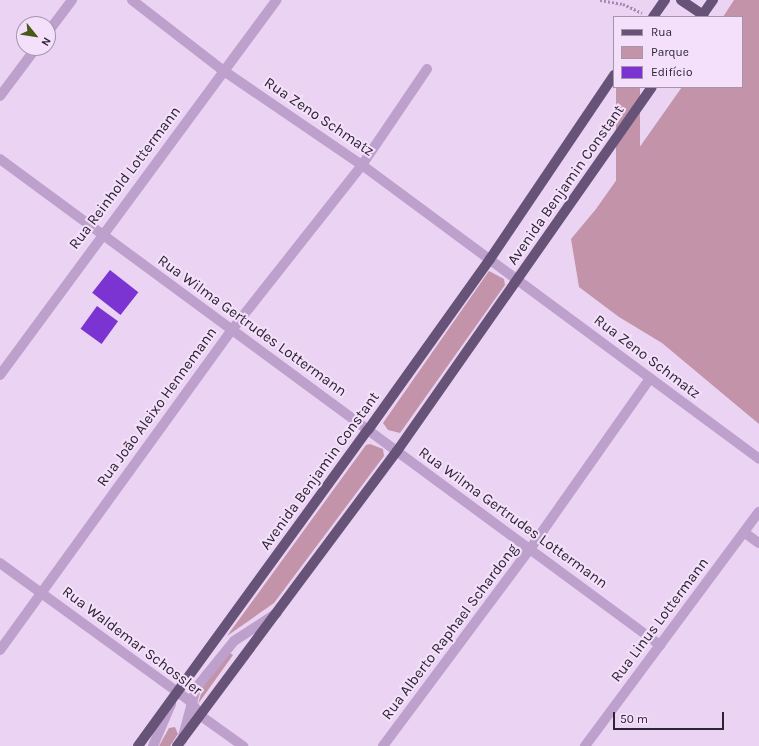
<!DOCTYPE html>
<meta charset="utf-8">
<style>
body{margin:0}
#map{position:relative;width:759px;height:746px;overflow:hidden;background:#ebd4f3;font-family:Karla,sans-serif}
div>[style]{position:absolute}
.green>*{inset:0;background:#c293a9;transform-origin:0 0}
.building>*{inset:0;background:#7b33d2;transform-origin:0 0}
.path>*{height:2.5px;margin-top:-1.25px;transform-origin:0;background:repeating-linear-gradient(90deg,#a78ab7 0 2px,transparent 0 4px)}
.minor>*{height:10px;margin:-5px;padding:0 5px;transform-origin:5px;border-radius:5px;background:#bda0cb}
.major>*{height:10px;margin:-5px;padding:0 5px;transform-origin:5px;border-radius:5px;background:#675378}
span{translate:-50% -50%;white-space:nowrap;text-align:center;line-height:1.15;-webkit-text-stroke:4px #f4e0fa;paint-order:stroke}
.street-label{font-size:15px;color:#2c2434}
.legend{position:absolute;left:613px;top:16px;width:130px;height:72px;box-sizing:border-box;background:#f4e0fa;border:1px solid #a495ab;margin:0;padding:5px 7px;list-style:none;font-size:12px;color:#2c2434}
.legend li{display:flex;align-items:center;gap:8px;height:20px}
.legend b{width:20px;border:1px solid #a495ab}
.north{position:absolute;left:16px;top:16px;width:40px;height:40px;box-sizing:border-box;background:#f4e0fa;border:1px solid #a495ab;border-radius:50%;rotate:120deg;font-size:11px;font-weight:700;line-height:16px;text-align:center;color:#2c2434}
.north::after{content:'';display:block;margin:auto;width:14px;height:18px;background:#465916;clip-path:polygon(50% 0,100% 100%,50% 72%,0 100%)}
.scale{position:absolute;left:613px;top:712px;width:111px;height:18px;box-sizing:border-box;border:2px solid #2c2434;border-top:0;padding-left:5px;font-size:12px;line-height:14px;white-space:nowrap;color:#2c2434;-webkit-text-stroke:3px #f4e0fa;paint-order:stroke}
</style>
<div id="map">
<div class="green">
<div style="clip-path:polygon(734px 0,759px 0,759px 424px,662px 343px,619px 317px,579px 287px,571px 239px,596px 209px,682px 87px,742px 87px,742px 17px,723px 17px)"></div>
<div style="left:616px;top:87px;width:24px;height:204px"></div>
<div style="clip-path:polygon(489px 271px,504px 279px,505px 285px,400px 433px,388px 430px,383px 423px)"></div>
<div style="clip-path:polygon(370px 444px,383px 449px,384px 456px,274px 603px,227px 636px,366px 445px)"></div>
<div style="clip-path:polygon(228px 652px,233px 655px,198px 704px,204px 684px)"></div>
<div style="clip-path:polygon(175px 727px,178px 734px,170px 746px,159px 746px,169px 728px)"></div>
</div>
<div class="building">
<div style="left:110px;top:270px;width:36px;height:29px;rotate:38deg"></div>
<div style="left:97px;top:306px;width:26px;height:28px;rotate:36deg"></div>
</div>
<div class="path">
<div style="left:600px;top:0;width:23px;rotate:10deg"></div>
<div style="left:623px;top:4px;width:21px;rotate:25deg"></div>
</div>
<div class="minor">
<div style="left:132px;top:0;width:116px;rotate:37.7deg"></div>
<div style="left:224px;top:71px;width:167px;rotate:34.3deg"></div>
<div style="left:362px;top:165px;width:494px;rotate:36.5deg"></div>
<div style="left:48px;top:32px;width:40px;rotate:-53deg"></div>
<div style="left:0;top:96px;width:60px;rotate:-53.1deg"></div>
<div style="left:0;top:159px;width:820px;rotate:36.37deg"></div>
<div style="left:0;top:375px;width:466px;rotate:-53.6deg"></div>
<div style="left:745px;top:533px;width:17px;rotate:36deg"></div>
<div style="left:0;top:563px;width:236px;rotate:36deg"></div>
<div style="left:191px;top:702px;width:17px;rotate:54deg"></div>
<div style="left:201px;top:716px;width:52px;rotate:35.5deg"></div>
<div style="left:0;top:650px;width:394px;rotate:-54.1deg"></div>
<div style="left:231px;top:331px;width:211px;rotate:-51.7deg"></div>
<div style="left:362px;top:165px;width:116px;rotate:-55.9deg"></div>
<div style="left:182px;top:740px;width:54px;rotate:-74.9deg"></div>
<div style="left:196px;top:688px;width:60px;rotate:-51deg"></div>
<div style="left:234px;top:641px;width:51px;rotate:-33.1deg"></div>
<div style="left:153px;top:746px;width:46px;rotate:-66.8deg"></div>
<div style="left:383px;top:746px;width:246px;rotate:-53.3deg"></div>
<div style="left:530px;top:549px;width:209px;rotate:-54.9deg"></div>
<div style="left:585px;top:746px;width:292px;rotate:-53.4deg"></div>
</div>
<div class="major">
<div style="left:681px;top:0;width:27px;rotate:34deg"></div>
<div style="left:653px;top:17px;width:21px;rotate:-55deg"></div>
<div style="left:701px;top:17px;width:21px;rotate:-55deg"></div>
<div style="left:138px;top:746px;width:391px;rotate:-54deg"></div>
<div style="left:368px;top:430px;width:210px;rotate:-54.5deg"></div>
<div style="left:490px;top:259px;width:222px;rotate:-56deg"></div>
<div style="left:177px;top:746px;width:368px;rotate:-53.3deg"></div>
<div style="left:397px;top:451px;width:444px;rotate:-55deg"></div>
</div>
<div class="street-label">
<span style="left:319px;top:117px;rotate:34deg">Rua Zeno Schmatz</span>
<span style="left:125px;top:178px;rotate:-53deg">Rua Reinhold Lottermann</span>
<span style="left:566px;top:185px;rotate:-55deg">Avenida Benjamin Constant</span>
<span style="left:252px;top:326px;rotate:36deg">Rua Wilma Gertrudes Lottermann</span>
<span style="left:647px;top:357px;rotate:37deg">Rua Zeno Schmatz</span>
<span style="left:157px;top:407px;rotate:-54deg">Rua João Aleixo Hennemann</span>
<span style="left:320px;top:471px;rotate:-54deg">Avenida Benjamin Constant</span>
<span style="left:513px;top:518px;rotate:36deg">Rua Wilma Gertrudes Lottermann</span>
<span style="left:660px;top:620px;rotate:-53deg">Rua Linus Lottermann</span>
<span style="left:450px;top:632px;rotate:-53deg">Rua Alberto Raphael Schardong</span>
<span style="left:132px;top:641px;rotate:37deg">Rua Waldemar Schossler</span>
</div>
<ul class="legend">
<li><b style="height:5px;background:#675378"></b>Rua</li>
<li><b style="height:11px;background:#c293a9"></b>Parque</li>
<li><b style="height:11px;background:#7b33d2"></b>Edifício</li>
</ul>
<div class="north">N</div>
<div class="scale">50 m</div>
</div>
